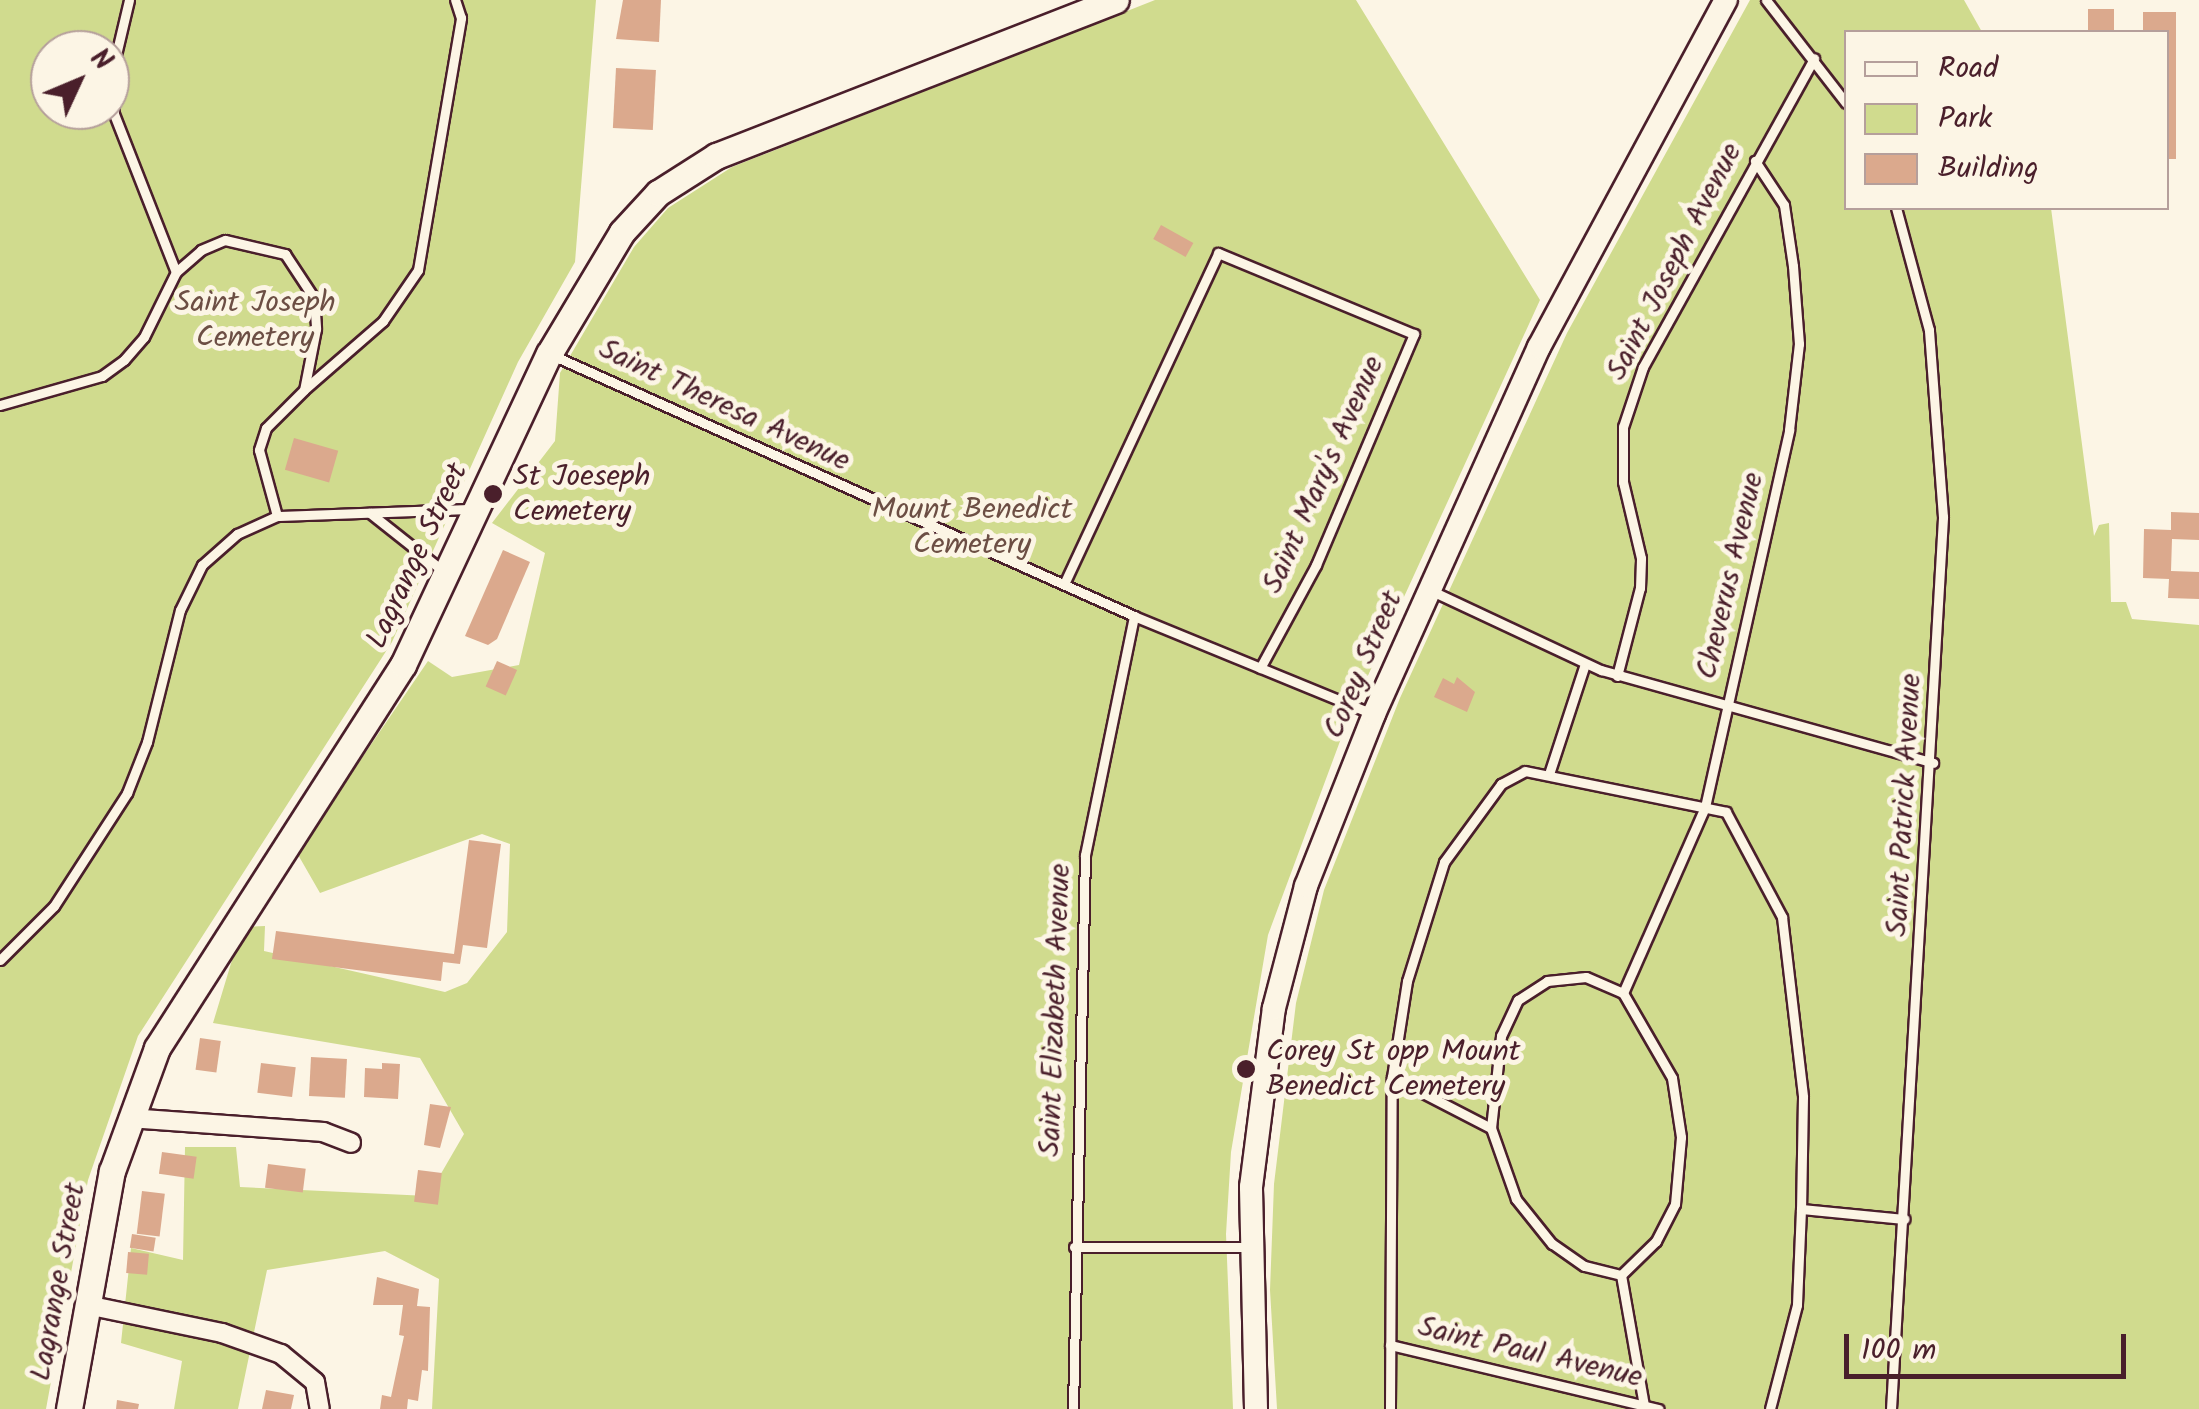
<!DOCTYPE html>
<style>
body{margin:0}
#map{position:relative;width:2199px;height:1409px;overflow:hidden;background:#fcf5e5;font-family:Kalam,sans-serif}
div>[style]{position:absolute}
.green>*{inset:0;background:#d0db8e}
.building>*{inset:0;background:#dba98d;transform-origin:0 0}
.roads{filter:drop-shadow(2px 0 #4a1f2b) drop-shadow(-2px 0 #4a1f2b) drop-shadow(0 2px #4a1f2b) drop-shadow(0 -2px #4a1f2b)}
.service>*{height:9px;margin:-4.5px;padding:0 4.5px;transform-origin:4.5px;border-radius:4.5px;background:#fcf5e5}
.minor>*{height:18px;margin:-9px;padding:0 9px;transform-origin:9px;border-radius:9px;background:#fcf5e5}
.tertiary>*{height:22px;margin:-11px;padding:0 11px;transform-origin:11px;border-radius:11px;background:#fcf5e5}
.secondary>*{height:25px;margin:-12.5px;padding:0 12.5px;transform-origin:12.5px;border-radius:12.5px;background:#fcf5e5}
.dots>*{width:28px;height:28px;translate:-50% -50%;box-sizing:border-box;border:5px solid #fcf5e5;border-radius:50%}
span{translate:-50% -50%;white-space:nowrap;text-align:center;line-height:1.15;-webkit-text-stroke:10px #fcf5e5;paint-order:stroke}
.street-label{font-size:30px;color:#4a1f2b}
.park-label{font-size:30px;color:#6c4e44}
.poi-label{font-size:30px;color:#4a1f2b}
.left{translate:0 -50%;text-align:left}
.legend{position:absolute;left:1844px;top:30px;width:325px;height:180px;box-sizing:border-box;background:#fcf5e5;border:2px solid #b59f9b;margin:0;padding:12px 18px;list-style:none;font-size:30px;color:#4a1f2b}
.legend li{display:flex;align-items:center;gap:20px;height:50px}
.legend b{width:50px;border:2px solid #b59f9b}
.north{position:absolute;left:30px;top:30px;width:100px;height:100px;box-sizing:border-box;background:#fcf5e5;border:2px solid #b59f9b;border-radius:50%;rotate:46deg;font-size:28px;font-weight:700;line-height:40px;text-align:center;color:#4a1f2b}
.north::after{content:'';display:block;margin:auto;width:35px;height:45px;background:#4a1f2b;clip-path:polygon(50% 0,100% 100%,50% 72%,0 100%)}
.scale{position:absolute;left:1844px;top:1334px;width:282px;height:45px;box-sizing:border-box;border:5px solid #4a1f2b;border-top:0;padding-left:12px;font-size:30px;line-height:35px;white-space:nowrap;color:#4a1f2b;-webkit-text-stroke:8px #fcf5e5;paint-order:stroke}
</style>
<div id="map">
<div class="green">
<div style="clip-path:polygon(evenodd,0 0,596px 0,575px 262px,518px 362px,392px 642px,138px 1036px,88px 1180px,46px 1409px,0 1409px,0 0,50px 50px,110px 50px,110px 110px,50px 110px,50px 50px)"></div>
<div style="clip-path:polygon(1155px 0,1356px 0,1540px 300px,1349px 717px,1268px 935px,1231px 1152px,1226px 1234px,1233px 1409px,432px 1409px,439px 1279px,385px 1251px,267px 1270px,238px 1409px,174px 1409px,182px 1361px,121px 1343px,131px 1248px,183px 1260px,185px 1147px,236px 1147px,240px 1187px,428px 1196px,464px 1134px,420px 1058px,213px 1023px,242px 927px,265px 926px,264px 951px,445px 992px,467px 983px,507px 932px,510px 844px,482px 834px,320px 893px,297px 853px,428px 661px,452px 677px,519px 665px,545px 553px,492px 523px,555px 441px,560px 373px,634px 247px,668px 208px,732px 167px)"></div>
<div style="clip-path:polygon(1750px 0,1964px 0,1982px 32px,1846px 32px,1846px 208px,2051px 208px,2094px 536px,2099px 525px,2109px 523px,2111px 602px,2126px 602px,2132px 619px,2199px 625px,2199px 1409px,1277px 1409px,1270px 1290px,1274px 1184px,1296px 1003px,1324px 890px,1400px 698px,1567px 333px)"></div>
</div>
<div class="building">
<div style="clip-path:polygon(623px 0,661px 0,659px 42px,616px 39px)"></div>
<div style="left:2088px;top:9px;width:26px;height:23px"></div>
<div style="clip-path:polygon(2143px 12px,2176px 12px,2176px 159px,2166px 159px,2166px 32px,2143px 32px)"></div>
<div style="left:616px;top:68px;width:40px;height:60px;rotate:3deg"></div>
<div style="left:1161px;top:225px;width:37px;height:16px;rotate:29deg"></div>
<div style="left:294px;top:438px;width:46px;height:33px;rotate:16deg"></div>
<div style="clip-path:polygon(2171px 512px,2199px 513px,2199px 540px,2172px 539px,2171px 571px,2199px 572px,2199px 599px,2168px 598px,2169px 579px,2143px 578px,2144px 529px,2171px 530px)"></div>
<div style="clip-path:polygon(503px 550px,530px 562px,497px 639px,488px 645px,465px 636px)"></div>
<div style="left:497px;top:661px;width:22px;height:28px;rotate:24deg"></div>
<div style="clip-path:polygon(1457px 677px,1475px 692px,1467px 712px,1434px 697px,1443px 678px,1454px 684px)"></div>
<div style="clip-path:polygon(469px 840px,501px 844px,487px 948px,463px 945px,460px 964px,443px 962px,441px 981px,272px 959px,276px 931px,454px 954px)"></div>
<div style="left:200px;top:1038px;width:21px;height:32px;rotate:8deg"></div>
<div style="left:311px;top:1057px;width:36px;height:39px;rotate:3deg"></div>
<div style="left:261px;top:1063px;width:35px;height:30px;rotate:7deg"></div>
<div style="clip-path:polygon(382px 1063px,400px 1064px,398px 1099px,364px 1097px,365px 1068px,382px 1069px)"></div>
<div style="clip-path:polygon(430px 1104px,451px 1107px,440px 1148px,424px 1145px)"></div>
<div style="left:162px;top:1152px;width:35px;height:22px;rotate:8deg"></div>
<div style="left:268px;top:1164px;width:38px;height:24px;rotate:7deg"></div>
<div style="left:418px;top:1170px;width:24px;height:32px;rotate:7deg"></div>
<div style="left:142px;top:1191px;width:23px;height:43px;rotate:7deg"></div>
<div style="left:132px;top:1234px;width:24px;height:14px;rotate:9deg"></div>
<div style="left:128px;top:1252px;width:21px;height:21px;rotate:5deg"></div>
<div style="clip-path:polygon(377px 1277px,419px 1289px,417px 1306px,430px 1307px,428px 1371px,422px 1370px,418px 1401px,408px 1399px,407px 1409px,380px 1409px,382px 1395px,391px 1397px,404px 1336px,399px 1335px,403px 1305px,373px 1305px)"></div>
<div style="clip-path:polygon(266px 1390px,294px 1395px,291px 1409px,262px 1409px)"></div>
<div style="clip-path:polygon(117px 1400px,139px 1404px,138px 1409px,116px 1409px)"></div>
</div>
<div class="roads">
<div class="service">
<div style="left:129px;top:0;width:74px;rotate:103.3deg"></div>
<div style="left:112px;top:72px;width:42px;rotate:87.3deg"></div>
<div style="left:114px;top:114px;width:170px;rotate:68.6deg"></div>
<div style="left:1766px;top:0;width:130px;rotate:52.2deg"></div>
<div style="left:552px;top:355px;width:638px;rotate:24.15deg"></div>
<div style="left:1134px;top:616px;width:256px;rotate:22.3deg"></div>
<div style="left:306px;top:388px;width:102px;rotate:-41deg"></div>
<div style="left:383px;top:321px;width:62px;rotate:-55.5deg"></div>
<div style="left:418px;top:270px;width:256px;rotate:-80.3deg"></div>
<div style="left:461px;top:18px;width:19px;rotate:-108deg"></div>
<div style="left:0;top:405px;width:106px;rotate:-15.9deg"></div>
<div style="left:102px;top:376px;width:27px;rotate:-36deg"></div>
<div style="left:124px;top:360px;width:30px;rotate:-49deg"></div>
<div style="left:144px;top:337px;width:72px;rotate:-63.8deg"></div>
<div style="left:176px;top:272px;width:33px;rotate:-41deg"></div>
<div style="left:201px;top:250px;width:26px;rotate:-23deg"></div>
<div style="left:225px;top:240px;width:62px;rotate:13.1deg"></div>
<div style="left:285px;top:254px;width:53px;rotate:56.6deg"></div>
<div style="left:314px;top:298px;width:31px;rotate:86deg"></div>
<div style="left:316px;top:329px;width:62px;rotate:101.1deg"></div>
<div style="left:304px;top:390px;width:54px;rotate:135deg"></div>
<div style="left:266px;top:428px;width:23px;rotate:108deg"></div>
<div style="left:259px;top:450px;width:68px;rotate:74.7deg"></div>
<div style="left:370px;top:513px;width:92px;rotate:38.4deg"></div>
<div style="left:1064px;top:584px;width:365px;rotate:-65deg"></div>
<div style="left:1218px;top:253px;width:212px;rotate:22.5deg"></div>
<div style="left:1414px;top:334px;width:251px;rotate:113deg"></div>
<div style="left:1316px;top:565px;width:117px;rotate:118.5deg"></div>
<div style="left:1432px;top:591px;width:187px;rotate:25.1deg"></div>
<div style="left:1601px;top:670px;width:345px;rotate:15.6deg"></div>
<div style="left:1617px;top:676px;width:91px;rotate:-75.4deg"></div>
<div style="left:1640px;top:588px;width:30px;rotate:-88deg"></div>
<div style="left:1641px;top:558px;width:78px;rotate:-103.3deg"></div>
<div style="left:1623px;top:482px;width:55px;rotate:-90deg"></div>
<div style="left:1623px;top:427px;width:63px;rotate:-71.6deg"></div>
<div style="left:1643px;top:367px;width:353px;rotate:-61deg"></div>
<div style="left:1549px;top:774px;width:116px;rotate:-71.9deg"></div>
<div style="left:0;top:960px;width:76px;rotate:-45deg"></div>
<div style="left:54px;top:906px;width:135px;rotate:-57.1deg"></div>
<div style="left:127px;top:793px;width:55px;rotate:-68.6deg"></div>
<div style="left:147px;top:742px;width:136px;rotate:-76deg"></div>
<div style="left:180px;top:610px;width:50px;rotate:-63.9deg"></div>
<div style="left:202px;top:565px;width:47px;rotate:-41.5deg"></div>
<div style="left:237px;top:534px;width:44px;rotate:-24.2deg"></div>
<div style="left:277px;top:516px;width:194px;rotate:-2.1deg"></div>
<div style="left:1586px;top:977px;width:40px;rotate:23.4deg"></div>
<div style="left:1623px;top:993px;width:98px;rotate:60deg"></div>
<div style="left:1672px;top:1078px;width:60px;rotate:81.3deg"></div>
<div style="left:1681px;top:1137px;width:67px;rotate:95.1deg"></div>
<div style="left:1675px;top:1204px;width:42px;rotate:117.2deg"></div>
<div style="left:1656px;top:1241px;width:49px;rotate:135.8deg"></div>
<div style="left:1621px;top:1275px;width:38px;rotate:-166deg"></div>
<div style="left:1584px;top:1266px;width:39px;rotate:-145deg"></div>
<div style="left:1552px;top:1244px;width:58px;rotate:-128.7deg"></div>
<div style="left:1516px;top:1199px;width:75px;rotate:-109.4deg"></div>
<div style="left:1491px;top:1128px;width:93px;rotate:-83.8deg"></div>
<div style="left:1501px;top:1036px;width:40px;rotate:-65deg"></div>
<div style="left:1518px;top:1000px;width:35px;rotate:-33deg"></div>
<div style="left:1547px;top:981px;width:39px;rotate:-6deg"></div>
<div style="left:1623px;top:993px;width:203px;rotate:-66.2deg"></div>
<div style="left:1705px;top:807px;width:386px;rotate:-77.4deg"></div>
<div style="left:1789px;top:430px;width:87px;rotate:-83.4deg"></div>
<div style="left:1799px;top:344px;width:78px;rotate:-94.4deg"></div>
<div style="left:1793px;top:266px;width:62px;rotate:-98.4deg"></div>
<div style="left:1784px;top:205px;width:53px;rotate:-123.4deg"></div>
<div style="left:1392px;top:1077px;width:111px;rotate:27.3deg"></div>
<div style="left:1801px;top:1209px;width:104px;rotate:5.5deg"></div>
<div style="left:1074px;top:1247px;width:174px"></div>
<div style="left:1621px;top:1275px;width:132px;rotate:80deg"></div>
<div style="left:1390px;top:1345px;width:276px;rotate:13.4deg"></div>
<div style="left:1073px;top:1409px;width:554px;rotate:-88.76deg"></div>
<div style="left:1085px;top:855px;width:244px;rotate:-78.4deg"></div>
<div style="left:1390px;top:1409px;width:332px;rotate:-89.7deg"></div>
<div style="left:1392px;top:1077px;width:97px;rotate:-81.1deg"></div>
<div style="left:1407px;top:981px;width:125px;rotate:-72.7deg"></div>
<div style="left:1444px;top:862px;width:97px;rotate:-53.8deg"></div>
<div style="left:1501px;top:784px;width:27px;rotate:-28deg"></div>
<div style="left:1525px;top:771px;width:205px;rotate:11.5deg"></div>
<div style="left:1726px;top:812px;width:119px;rotate:61.9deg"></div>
<div style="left:1782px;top:917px;width:181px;rotate:83.3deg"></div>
<div style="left:1803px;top:1097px;width:112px;rotate:91deg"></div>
<div style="left:1801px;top:1209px;width:96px;rotate:92.4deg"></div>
<div style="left:1797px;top:1305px;width:107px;rotate:104.6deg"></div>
<div style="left:1891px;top:1409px;width:894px;rotate:-86.66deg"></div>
<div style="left:1943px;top:517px;width:188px;rotate:-94.3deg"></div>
<div style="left:1929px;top:330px;width:126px;rotate:-105.1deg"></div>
</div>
<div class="minor">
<div style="left:129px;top:1118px;width:195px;rotate:4.1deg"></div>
<div style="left:323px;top:1132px;width:30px;rotate:21deg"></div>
<div style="left:87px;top:1305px;width:138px;rotate:11.7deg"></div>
<div style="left:222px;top:1333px;width:63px;rotate:19.6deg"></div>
<div style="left:281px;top:1354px;width:44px;rotate:39.5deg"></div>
<div style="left:315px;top:1382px;width:27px;rotate:80deg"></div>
</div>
<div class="tertiary">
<div style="left:1256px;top:1409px;width:222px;rotate:-91.3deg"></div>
<div style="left:1251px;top:1187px;width:180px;rotate:-82.7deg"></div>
<div style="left:1274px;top:1008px;width:126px;rotate:-75.3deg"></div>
<div style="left:1306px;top:886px;width:185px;rotate:-68.4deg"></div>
<div style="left:1374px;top:714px;width:402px;rotate:-65.8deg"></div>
<div style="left:1539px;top:347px;width:394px;rotate:-61.7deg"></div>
</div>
<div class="secondary">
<div style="left:69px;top:1409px;width:242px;rotate:-79.8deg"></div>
<div style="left:112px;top:1171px;width:131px;rotate:-69.9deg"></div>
<div style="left:157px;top:1048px;width:455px;rotate:-57.3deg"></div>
<div style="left:403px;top:665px;width:344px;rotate:-64.9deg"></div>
<div style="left:549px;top:354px;width:142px;rotate:-59.1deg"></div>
<div style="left:622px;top:232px;width:53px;rotate:-47.3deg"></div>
<div style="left:658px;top:193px;width:69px;rotate:-32.5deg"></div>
<div style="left:716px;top:156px;width:429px;rotate:-21.3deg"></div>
</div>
</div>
<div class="dots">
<div style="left:493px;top:494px;background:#4a1f2b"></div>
<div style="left:1246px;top:1069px;background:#4a1f2b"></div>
</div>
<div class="street-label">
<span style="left:1675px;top:262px;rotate:-63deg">Saint Joseph Avenue</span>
<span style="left:724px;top:406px;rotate:25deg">Saint Theresa Avenue</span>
<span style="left:1324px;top:475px;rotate:-66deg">Saint Mary's Avenue</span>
<span style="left:418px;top:556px;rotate:-65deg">Lagrange Street</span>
<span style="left:1731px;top:576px;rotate:-77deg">Cheverus Avenue</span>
<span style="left:1364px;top:665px;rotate:-67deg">Corey Street</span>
<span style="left:1905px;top:805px;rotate:-87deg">Saint Patrick Avenue</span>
<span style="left:1056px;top:1010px;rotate:-88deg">Saint Elizabeth Avenue</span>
<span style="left:59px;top:1282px;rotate:-80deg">Lagrange Street</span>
<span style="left:1530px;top:1353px;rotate:13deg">Saint Paul Avenue</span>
</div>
<div class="park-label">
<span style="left:255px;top:320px">Saint Joseph<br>Cemetery</span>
<span style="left:972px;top:527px">Mount Benedict<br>Cemetery</span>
</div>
<div class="poi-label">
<span class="left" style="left:513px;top:494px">St Joeseph<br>Cemetery</span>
<span class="left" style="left:1266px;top:1069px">Corey St opp Mount<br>Benedict Cemetery</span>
</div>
<ul class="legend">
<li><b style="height:12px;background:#fcf5e5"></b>Road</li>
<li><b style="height:28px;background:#d0db8e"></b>Park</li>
<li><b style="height:28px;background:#dba98d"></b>Building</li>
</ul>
<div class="north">N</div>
<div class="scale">100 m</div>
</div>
